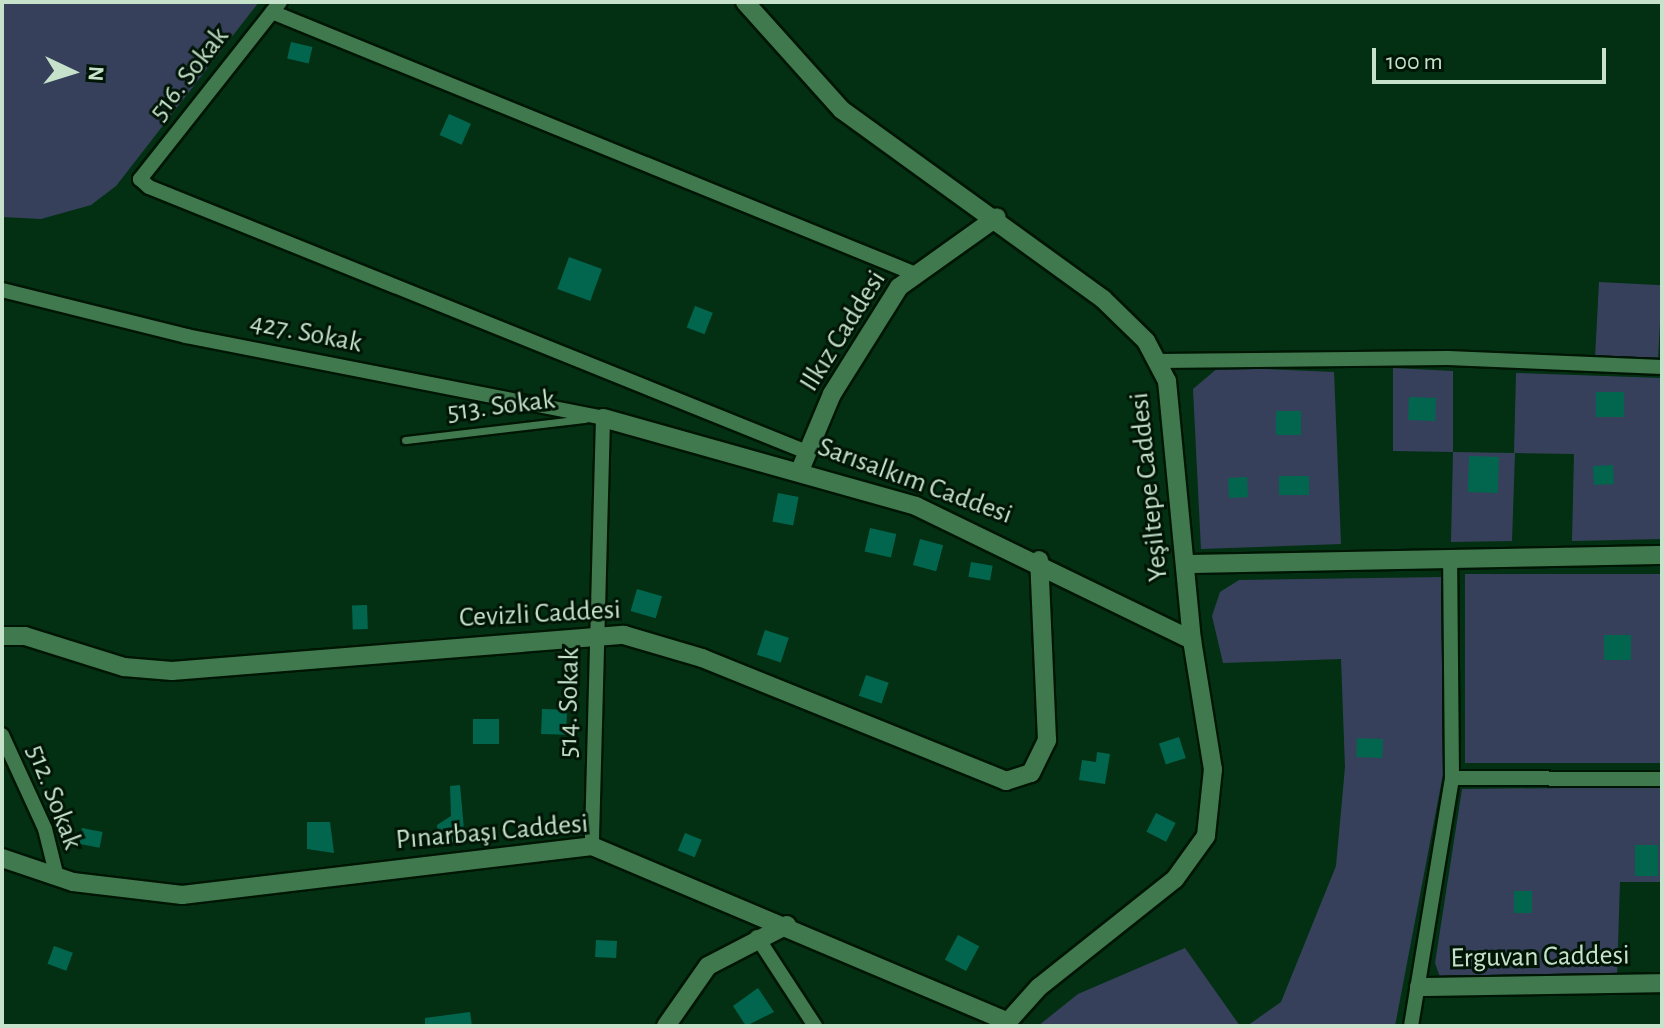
<!DOCTYPE html>
<meta charset="utf-8">
<style>
body{margin:0}
#map{position:relative;width:1664px;height:1028px;overflow:hidden;background:#033013;font-family:"Alegreya Sans",sans-serif}
div>[style]{position:absolute}
.green>*{inset:0;background:#37405b;transform-origin:0 0}
.building>*{inset:0;background:#02664f;transform-origin:0 0}
.roads{filter:drop-shadow(2px 0 #001604) drop-shadow(-2px 0 #001604) drop-shadow(0 2px #001604) drop-shadow(0 -2px #001604)}
.service>*{height:7px;margin:-3.5px;padding:0 3.5px;transform-origin:3.5px;border-radius:3.5px;background:#41794f}
.minor>*{height:14px;margin:-7px;padding:0 7px;transform-origin:7px;border-radius:7px;background:#41794f}
.tertiary>*{height:18px;margin:-9px;padding:0 9px;transform-origin:9px;border-radius:9px;background:#41794f}
span{translate:-50% -50%;white-space:nowrap;text-align:center;line-height:1.15;-webkit-text-stroke:6px #011506;paint-order:stroke}
.street-label{font-size:28px;color:#c6e2cb}
.frame{position:absolute;inset:0;border:4px solid #c6e2cb;pointer-events:none}
.north{position:absolute;left:32px;top:32px;width:80px;height:80px;-webkit-text-stroke:6px #011506;paint-order:stroke;rotate:94deg;font-size:22px;font-weight:700;line-height:32px;text-align:center;color:#c6e2cb}
.north::after{content:'';display:block;margin:auto;width:28px;height:36px;background:#c6e2cb;clip-path:polygon(50% 0,100% 100%,50% 72%,0 100%)}
.scale{position:absolute;left:1372px;top:48px;width:234px;height:36px;box-sizing:border-box;border:4px solid #c6e2cb;border-top:0;padding-left:10px;font-size:24px;line-height:28px;white-space:nowrap;color:#c6e2cb;-webkit-text-stroke:6px #011506;paint-order:stroke}
</style>
<div id="map">
<div class="green">
<div style="clip-path:polygon(2px 2px,259px 2px,116px 186px,91px 205px,41px 219px,2px 217px)"></div>
<div style="left:1599px;top:282px;width:63px;height:75px;rotate:3deg"></div>
<div style="clip-path:polygon(1219px 367px,1334px 372px,1341px 544px,1201px 549px,1193px 389px)"></div>
<div style="clip-path:polygon(1393px 368px,1453px 371px,1453px 452px,1514px 453px,1516px 373px,1662px 378px,1662px 539px,1572px 541px,1574px 454px,1515px 453px,1512px 541px,1451px 542px,1453px 452px,1393px 451px)"></div>
<div style="left:1662px;top:574px;width:189px;height:197px;rotate:90deg"></div>
<div style="clip-path:polygon(1443px 577px,1444px 769px,1395px 1026px,1247px 1026px,1281px 1002px,1336px 866px,1345px 767px,1341px 659px,1223px 663px,1212px 616px,1220px 592px,1239px 580px)"></div>
<div style="clip-path:polygon(1662px 787px,1662px 882px,1620px 882px,1617px 976px,1440px 977px,1435px 963px,1462px 789px)"></div>
<div style="clip-path:polygon(1185px 948px,1240px 1026px,1038px 1026px,1078px 994px)"></div>
</div>
<div class="building">
<div style="left:291px;top:42px;width:22px;height:17px;rotate:13deg"></div>
<div style="left:449px;top:114px;width:24px;height:23px;rotate:24deg"></div>
<div style="left:569px;top:257px;width:35px;height:34px;rotate:20deg"></div>
<div style="left:695px;top:306px;width:19px;height:23px;rotate:21deg"></div>
<div style="left:1596px;top:392px;width:28px;height:25px"></div>
<div style="left:1409px;top:397px;width:27px;height:23px;rotate:2deg"></div>
<div style="left:1301px;top:411px;width:24px;height:25px;rotate:90deg"></div>
<div style="left:1469px;top:456px;width:30px;height:36px;rotate:2deg"></div>
<div style="left:1613px;top:465px;width:19px;height:20px;rotate:87deg"></div>
<div style="left:1309px;top:476px;width:19px;height:30px;rotate:90deg"></div>
<div style="left:1247px;top:477px;width:20px;height:19px;rotate:87deg"></div>
<div style="left:778px;top:493px;width:21px;height:29px;rotate:11deg"></div>
<div style="left:870px;top:528px;width:27px;height:24px;rotate:13deg"></div>
<div style="left:920px;top:539px;width:24px;height:27px;rotate:15deg"></div>
<div style="left:971px;top:562px;width:22px;height:15px;rotate:10deg"></div>
<div style="left:637px;top:589px;width:26px;height:23px;rotate:16deg"></div>
<div style="left:367px;top:605px;width:24px;height:15px;rotate:88deg"></div>
<div style="left:765px;top:630px;width:25px;height:26px;rotate:18deg"></div>
<div style="left:1604px;top:635px;width:27px;height:25px"></div>
<div style="left:866px;top:675px;width:24px;height:22px;rotate:19deg"></div>
<div style="left:542px;top:709px;width:25px;height:25px;rotate:2deg"></div>
<div style="left:473px;top:719px;width:26px;height:25px"></div>
<div style="left:1179px;top:737px;width:22px;height:21px;rotate:72deg"></div>
<div style="left:1357px;top:738px;width:26px;height:19px;rotate:2deg"></div>
<div style="clip-path:polygon(1097px 752px,1110px 754px,1105px 784px,1079px 780px,1082px 760px,1096px 762px)"></div>
<div style="clip-path:polygon(460px 785px,465px 841px,439px 844px,437px 825px,451px 816px,450px 786px)"></div>
<div style="left:1156px;top:813px;width:22px;height:21px;rotate:27deg"></div>
<div style="clip-path:polygon(307px 822px,330px 822px,334px 853px,307px 849px)"></div>
<div style="left:82px;top:828px;width:21px;height:16px;rotate:11deg"></div>
<div style="left:685px;top:833px;width:18px;height:19px;rotate:22deg"></div>
<div style="left:1635px;top:845px;width:23px;height:31px"></div>
<div style="left:1514px;top:891px;width:18px;height:22px"></div>
<div style="left:958px;top:935px;width:24px;height:28px;rotate:28deg"></div>
<div style="left:596px;top:940px;width:21px;height:17px;rotate:3deg"></div>
<div style="left:54px;top:946px;width:20px;height:19px;rotate:20deg"></div>
<div style="clip-path:polygon(758px 988px,774px 1012px,746px 1026px,733px 1006px)"></div>
<div style="clip-path:polygon(470px 1012px,472px 1026px,425px 1026px,425px 1018px)"></div>
</div>
<div class="roads">
<div class="service">
<div style="left:405px;top:440px;width:181px;rotate:-6.7deg"></div>
</div>
<div class="minor">
<div style="left:280px;top:2px;width:226px;rotate:128.3deg"></div>
<div style="left:140px;top:179px;width:12px;rotate:42deg"></div>
<div style="left:149px;top:187px;width:709px;rotate:21.94deg"></div>
<div style="left:272px;top:12px;width:692px;rotate:22.15deg"></div>
<div style="left:2px;top:290px;width:190px;rotate:14deg"></div>
<div style="left:186px;top:336px;width:425px;rotate:11.1deg"></div>
<div style="left:603px;top:418px;width:428px;rotate:91.5deg"></div>
<div style="left:1159px;top:361px;width:289px;rotate:-0.6deg"></div>
<div style="left:1448px;top:358px;width:214px;rotate:2.4deg"></div>
<div style="left:2px;top:735px;width:103px;rotate:65.4deg"></div>
<div style="left:45px;top:829px;width:49px;rotate:76deg"></div>
<div style="left:1452px;top:778px;width:210px;rotate:0.3deg"></div>
<div style="left:757px;top:937px;width:106px;rotate:56.9deg"></div>
<div style="left:1411px;top:1026px;width:251px;rotate:-80.6deg"></div>
<div style="left:1452px;top:778px;width:217px;rotate:-90.5deg"></div>
</div>
<div class="tertiary">
<div style="left:745px;top:2px;width:145px;rotate:48.1deg"></div>
<div style="left:842px;top:110px;width:322px;rotate:35.9deg"></div>
<div style="left:1103px;top:299px;width:60px;rotate:44.3deg"></div>
<div style="left:1146px;top:341px;width:45px;rotate:62.3deg"></div>
<div style="left:1167px;top:381px;width:260px;rotate:84.5deg"></div>
<div style="left:1192px;top:640px;width:131px;rotate:80.8deg"></div>
<div style="left:1213px;top:769px;width:67px;rotate:96deg"></div>
<div style="left:1206px;top:836px;width:53px;rotate:125.8deg"></div>
<div style="left:1175px;top:879px;width:174px;rotate:141.5deg"></div>
<div style="left:1039px;top:987px;width:52px;rotate:131.9deg"></div>
<div style="left:603px;top:418px;width:325px;rotate:15.7deg"></div>
<div style="left:916px;top:506px;width:307px;rotate:25.9deg"></div>
<div style="left:801px;top:468px;width:80px;rotate:-67.3deg"></div>
<div style="left:832px;top:394px;width:126px;rotate:-57.9deg"></div>
<div style="left:899px;top:287px;width:120px;rotate:-35.5deg"></div>
<div style="left:1186px;top:564px;width:476px;rotate:-1.1deg"></div>
<div style="left:2px;top:636px;width:23px"></div>
<div style="left:25px;top:636px;width:104px;rotate:17.4deg"></div>
<div style="left:124px;top:667px;width:48px;rotate:4.8deg"></div>
<div style="left:172px;top:671px;width:453px;rotate:-4.6deg"></div>
<div style="left:624px;top:635px;width:81px;rotate:16.4deg"></div>
<div style="left:702px;top:658px;width:328px;rotate:22deg"></div>
<div style="left:1006px;top:781px;width:26px;rotate:-18deg"></div>
<div style="left:1031px;top:773px;width:37px;rotate:-64deg"></div>
<div style="left:1047px;top:740px;width:180px;rotate:-92.5deg"></div>
<div style="left:2px;top:858px;width:75px;rotate:18.7deg"></div>
<div style="left:73px;top:882px;width:110px;rotate:6.8deg"></div>
<div style="left:182px;top:895px;width:413px;rotate:-6.8deg"></div>
<div style="left:592px;top:846px;width:449px;rotate:22.9deg"></div>
<div style="left:1419px;top:987px;width:243px;rotate:-0.9deg"></div>
<div style="left:666px;top:1026px;width:73px;rotate:-55deg"></div>
<div style="left:708px;top:966px;width:89px;rotate:-27.4deg"></div>
</div>
</div>
<div class="street-label">
<span style="left:189px;top:74px;rotate:-52deg">516. Sokak</span>
<span style="left:843px;top:331px;rotate:-58deg">Ilkız Caddesi</span>
<span style="left:306px;top:333px;rotate:11deg">427. Sokak</span>
<span style="left:501px;top:406px;rotate:-7deg">513. Sokak</span>
<span style="left:915px;top:481px;rotate:20deg">Sarısalkım Caddesi</span>
<span style="left:1149px;top:487px;rotate:-96deg">Yeşiltepe Caddesi</span>
<span style="left:540px;top:614px;rotate:-3deg">Cevizli Caddesi</span>
<span style="left:569px;top:703px;rotate:-89deg">514. Sokak</span>
<span style="left:54px;top:797px;rotate:69deg">512. Sokak</span>
<span style="left:492px;top:832px;rotate:-5deg">Pınarbaşı Caddesi</span>
<span style="left:1540px;top:957px;rotate:-1deg">Erguvan Caddesi</span>
</div>
<div class="frame"></div>
<div class="north">N</div>
<div class="scale">100 m</div>
</div>
